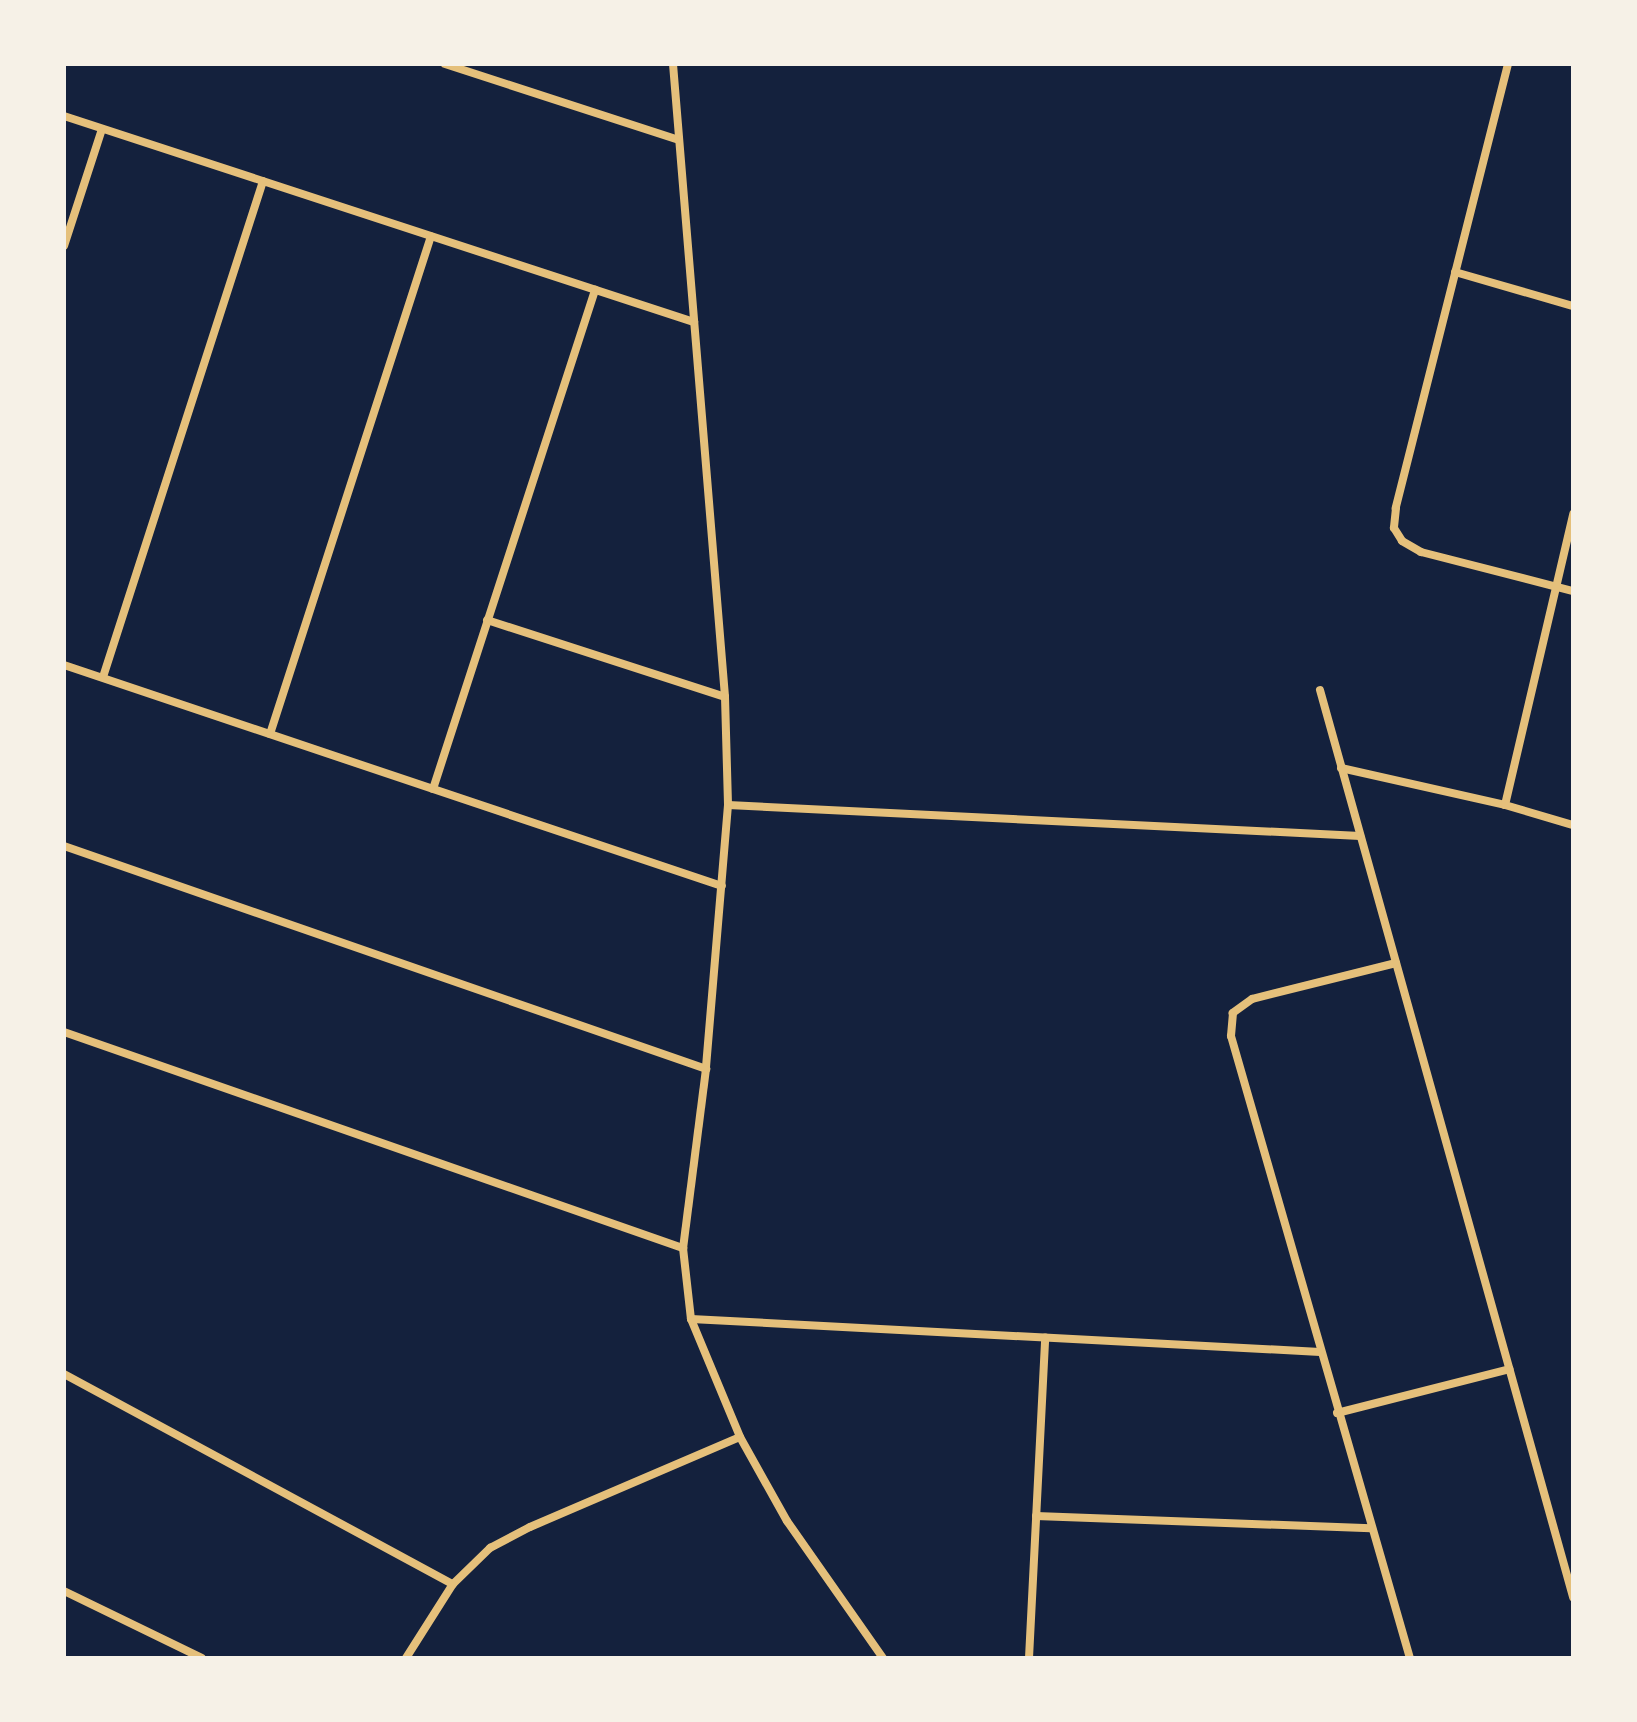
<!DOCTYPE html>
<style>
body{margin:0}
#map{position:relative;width:1637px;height:1722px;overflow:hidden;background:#14213d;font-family:Inter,sans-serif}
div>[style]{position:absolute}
.minor>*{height:8px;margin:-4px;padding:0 4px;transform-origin:4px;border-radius:4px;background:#e5c07b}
span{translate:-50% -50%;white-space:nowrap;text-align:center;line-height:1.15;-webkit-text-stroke:6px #f6f1e7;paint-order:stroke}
.frame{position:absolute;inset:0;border:66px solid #f6f1e7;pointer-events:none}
</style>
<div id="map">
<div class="minor">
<div style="left:445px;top:64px;width:246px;rotate:18deg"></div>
<div style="left:673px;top:64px;width:635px;rotate:85.3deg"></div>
<div style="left:725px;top:697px;width:108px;rotate:88.4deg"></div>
<div style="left:728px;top:805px;width:265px;rotate:94.8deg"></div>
<div style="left:706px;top:1069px;width:180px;rotate:97.3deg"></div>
<div style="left:683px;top:1248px;width:71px;rotate:83.6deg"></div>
<div style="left:691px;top:1319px;width:128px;rotate:67.4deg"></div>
<div style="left:740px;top:1437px;width:96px;rotate:60.8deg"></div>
<div style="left:787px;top:1521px;width:167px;rotate:55deg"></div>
<div style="left:1508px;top:64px;width:458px;rotate:104.2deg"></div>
<div style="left:1396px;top:508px;width:20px;rotate:96deg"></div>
<div style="left:1394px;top:528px;width:15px;rotate:58deg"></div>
<div style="left:1402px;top:541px;width:22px;rotate:30deg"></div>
<div style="left:1421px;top:552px;width:157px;rotate:14.4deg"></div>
<div style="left:64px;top:116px;width:663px;rotate:18.11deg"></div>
<div style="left:64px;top:246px;width:123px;rotate:-72deg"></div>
<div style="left:1455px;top:272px;width:123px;rotate:16.1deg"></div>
<div style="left:487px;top:620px;width:250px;rotate:17.9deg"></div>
<div style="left:64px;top:665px;width:694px;rotate:18.57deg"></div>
<div style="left:103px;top:677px;width:521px;rotate:-72.12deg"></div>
<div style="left:1320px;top:690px;width:942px;rotate:74.41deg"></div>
<div style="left:270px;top:734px;width:523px;rotate:-72.08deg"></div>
<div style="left:1341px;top:768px;width:168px;rotate:12.7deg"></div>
<div style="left:1505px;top:805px;width:71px;rotate:16.4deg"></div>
<div style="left:433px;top:789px;width:525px;rotate:-72.01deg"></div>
<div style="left:728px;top:805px;width:633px;rotate:2.81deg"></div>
<div style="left:1505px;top:805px;width:299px;rotate:-76.8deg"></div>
<div style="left:64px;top:846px;width:680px;rotate:19.15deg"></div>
<div style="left:1396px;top:963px;width:148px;rotate:166deg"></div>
<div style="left:1252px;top:999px;width:24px;rotate:144deg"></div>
<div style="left:1233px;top:1013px;width:23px;rotate:95deg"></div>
<div style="left:1231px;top:1036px;width:647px;rotate:73.95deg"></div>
<div style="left:64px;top:1032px;width:656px;rotate:19.24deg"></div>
<div style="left:691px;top:1319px;width:630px;rotate:3deg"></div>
<div style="left:64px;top:1374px;width:442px;rotate:28.4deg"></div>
<div style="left:1337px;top:1413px;width:178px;rotate:-14.3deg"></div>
<div style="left:1036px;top:1516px;width:335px;rotate:2.1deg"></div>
<div style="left:64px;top:1591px;width:153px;rotate:25.9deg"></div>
<div style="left:406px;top:1658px;width:88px;rotate:-57.6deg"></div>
<div style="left:453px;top:1584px;width:52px;rotate:-44.2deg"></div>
<div style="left:490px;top:1548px;width:45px;rotate:-27.7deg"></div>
<div style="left:530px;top:1527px;width:228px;rotate:-23.2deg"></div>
<div style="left:1029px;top:1658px;width:321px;rotate:-87.1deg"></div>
</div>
<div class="frame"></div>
</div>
